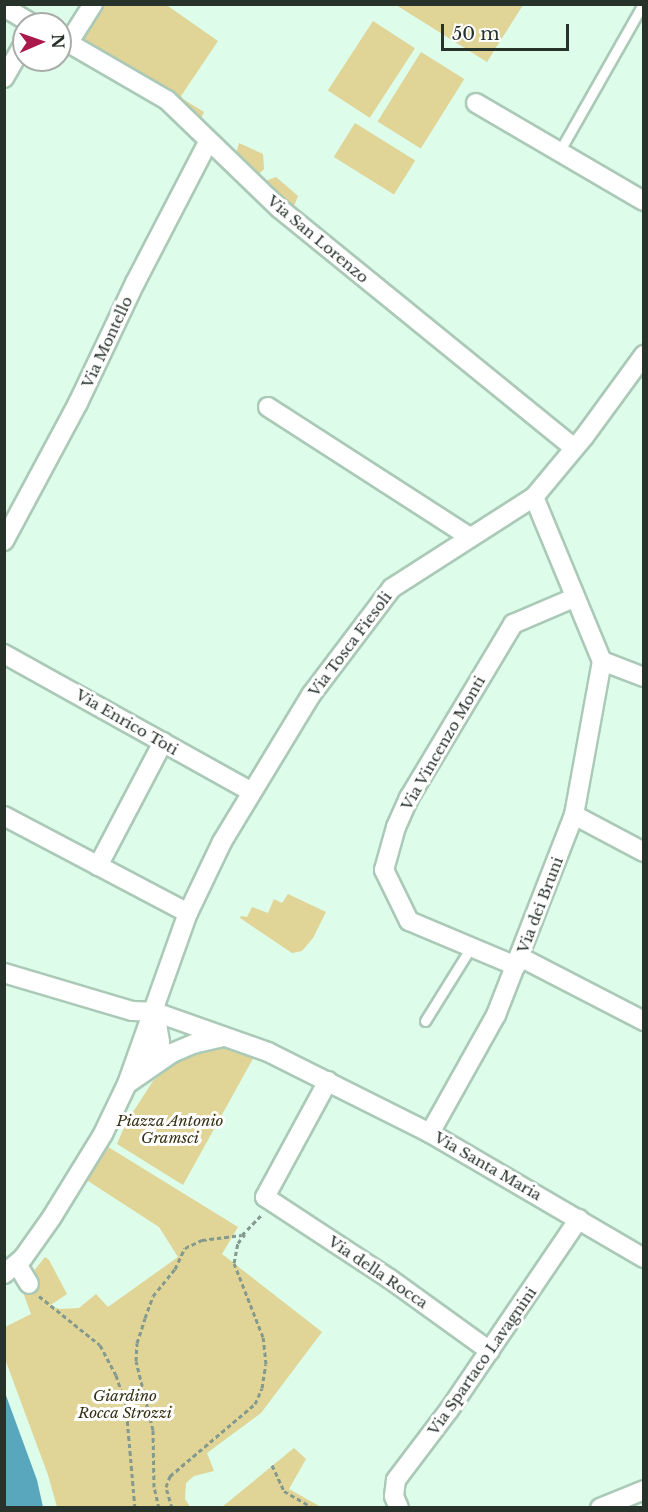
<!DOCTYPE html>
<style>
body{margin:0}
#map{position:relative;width:648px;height:1512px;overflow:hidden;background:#ddfce9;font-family:"Libre Baskerville",serif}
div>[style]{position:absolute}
.green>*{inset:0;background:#e0d497;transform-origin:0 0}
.water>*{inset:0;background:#59a7bd}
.path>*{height:3px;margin-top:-1.5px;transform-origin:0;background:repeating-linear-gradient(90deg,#849a8d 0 4.5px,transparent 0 7.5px)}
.roads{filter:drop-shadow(2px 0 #abc9b7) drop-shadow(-2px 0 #abc9b7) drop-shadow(0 2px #abc9b7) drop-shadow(0 -2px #abc9b7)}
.lane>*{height:9px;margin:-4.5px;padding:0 4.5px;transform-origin:4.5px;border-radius:4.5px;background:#fff}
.street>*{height:18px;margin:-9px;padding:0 9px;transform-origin:9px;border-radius:9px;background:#fff}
span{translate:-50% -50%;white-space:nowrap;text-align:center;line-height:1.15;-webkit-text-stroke:6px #fff;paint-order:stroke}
.street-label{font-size:15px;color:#27322b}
.park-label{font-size:15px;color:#363114;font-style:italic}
.frame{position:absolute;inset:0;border:6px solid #27322b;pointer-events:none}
.north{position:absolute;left:12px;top:12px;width:60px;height:60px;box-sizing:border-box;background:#fff;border:2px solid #a9adaa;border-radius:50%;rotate:88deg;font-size:16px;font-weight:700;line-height:24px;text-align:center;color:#27322b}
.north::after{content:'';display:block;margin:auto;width:21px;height:27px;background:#ab194c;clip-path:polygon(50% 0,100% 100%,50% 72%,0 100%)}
.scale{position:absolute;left:441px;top:24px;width:128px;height:27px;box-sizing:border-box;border:3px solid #27322b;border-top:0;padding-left:8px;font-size:18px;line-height:21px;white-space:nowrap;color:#27322b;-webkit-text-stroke:4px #fff;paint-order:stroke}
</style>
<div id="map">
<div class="green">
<div style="clip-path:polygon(165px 4px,218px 41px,181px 96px,183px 99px,83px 39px,105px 5px)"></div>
<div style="clip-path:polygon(396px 5px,523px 4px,523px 5px,487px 62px)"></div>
<div style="left:373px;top:21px;width:50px;height:83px;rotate:33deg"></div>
<div style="left:421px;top:52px;width:51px;height:82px;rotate:32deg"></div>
<div style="clip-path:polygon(183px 99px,204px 112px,200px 121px,184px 107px)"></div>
<div style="left:355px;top:123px;width:71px;height:40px;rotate:32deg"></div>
<div style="clip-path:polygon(239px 143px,263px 154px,264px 169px,257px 176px,236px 154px)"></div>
<div style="clip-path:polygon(276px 177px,298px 196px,292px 211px,265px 186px,268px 180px)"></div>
<div style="clip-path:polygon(288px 894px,326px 912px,313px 938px,302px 951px,292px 953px,240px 918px,241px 916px,247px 917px,252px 907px,268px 913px,274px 899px,282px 903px)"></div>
<div style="clip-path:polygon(224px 1043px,255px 1055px,183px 1185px,117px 1144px,126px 1123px,153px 1081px,191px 1050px)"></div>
<div style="clip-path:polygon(105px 1145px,238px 1227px,222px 1254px,322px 1332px,261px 1413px,207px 1453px,214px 1471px,194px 1476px,186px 1483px,185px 1499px,190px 1507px,57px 1507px,48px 1475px,5px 1359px,5px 1327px,31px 1314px,21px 1287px,45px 1257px,49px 1260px,67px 1294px,49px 1306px,60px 1309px,79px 1308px,96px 1294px,108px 1307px,178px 1257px,159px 1227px,85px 1179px)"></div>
<div style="clip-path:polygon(294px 1448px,306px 1459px,289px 1489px,321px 1507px,222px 1507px)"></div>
</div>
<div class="water">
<div style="clip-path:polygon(4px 1390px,37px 1480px,43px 1507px,5px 1507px)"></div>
</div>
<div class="path">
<div style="left:39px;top:1296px;width:78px;rotate:38.8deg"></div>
<div style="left:100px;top:1345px;width:34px;rotate:62deg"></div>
<div style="left:116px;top:1375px;width:33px;rotate:72deg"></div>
<div style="left:126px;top:1406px;width:102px;rotate:85deg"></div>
<div style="left:272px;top:1465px;width:29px;rotate:65deg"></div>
<div style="left:284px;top:1491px;width:34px;rotate:30deg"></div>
<div style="left:202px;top:1507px;width:1px;rotate:90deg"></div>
<div style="left:159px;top:1508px;width:22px;rotate:-103deg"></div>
<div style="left:154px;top:1487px;width:57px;rotate:-91deg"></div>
<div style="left:153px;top:1430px;width:71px;rotate:-103.8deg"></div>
<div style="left:136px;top:1361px;width:18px;rotate:-87deg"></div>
<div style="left:137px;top:1343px;width:26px;rotate:-72deg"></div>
<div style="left:145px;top:1318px;width:23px;rotate:-70deg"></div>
<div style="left:153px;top:1296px;width:35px;rotate:-51deg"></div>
<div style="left:175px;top:1269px;width:23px;rotate:-65deg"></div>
<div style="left:185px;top:1248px;width:19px;rotate:-25deg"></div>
<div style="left:202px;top:1240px;width:40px;rotate:-7.1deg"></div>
<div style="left:242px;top:1235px;width:28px;rotate:-46deg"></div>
<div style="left:172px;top:1508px;width:22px;rotate:-106deg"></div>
<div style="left:166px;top:1487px;width:12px;rotate:-70deg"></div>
<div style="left:170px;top:1476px;width:111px;rotate:-40.3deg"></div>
<div style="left:255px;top:1404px;width:17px;rotate:-66deg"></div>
<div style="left:262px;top:1388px;width:24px;rotate:-81deg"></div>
<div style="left:266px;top:1364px;width:27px;rotate:-96deg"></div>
<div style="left:263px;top:1337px;width:79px;rotate:-111.4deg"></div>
<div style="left:234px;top:1263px;width:20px;rotate:-79deg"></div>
<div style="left:238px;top:1243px;width:11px;rotate:-52deg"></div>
</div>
<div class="roads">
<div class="lane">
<div style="left:559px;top:152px;width:170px;rotate:-60.4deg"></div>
<div style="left:425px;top:1021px;width:87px;rotate:-58.1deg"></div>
</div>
<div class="street">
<div style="left:4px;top:7px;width:33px;rotate:31deg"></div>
<div style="left:60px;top:38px;width:124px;rotate:30.1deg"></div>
<div style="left:167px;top:100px;width:156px;rotate:44deg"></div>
<div style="left:279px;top:208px;width:380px;rotate:39.1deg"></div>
<div style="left:69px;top:42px;width:45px;rotate:-57.7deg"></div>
<div style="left:4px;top:78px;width:39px;rotate:-60deg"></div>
<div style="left:476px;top:103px;width:194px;rotate:30.3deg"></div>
<div style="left:268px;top:407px;width:240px;rotate:32.8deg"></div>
<div style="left:534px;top:497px;width:178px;rotate:67.5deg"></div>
<div style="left:602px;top:661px;width:45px;rotate:20.9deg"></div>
<div style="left:4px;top:541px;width:157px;rotate:-61.8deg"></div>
<div style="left:78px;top:403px;width:133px;rotate:-64.6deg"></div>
<div style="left:135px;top:283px;width:159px;rotate:-62.6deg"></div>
<div style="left:4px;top:654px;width:282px;rotate:29.1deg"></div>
<div style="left:574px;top:815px;width:79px;rotate:27.9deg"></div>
<div style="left:4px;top:816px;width:208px;rotate:27.8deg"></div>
<div style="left:98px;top:866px;width:140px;rotate:-62.3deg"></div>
<div style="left:520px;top:957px;width:140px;rotate:27.3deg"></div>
<div style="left:516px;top:966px;width:116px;rotate:-157.2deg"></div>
<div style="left:409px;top:921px;width:57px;rotate:-116.1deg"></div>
<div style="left:384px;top:870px;width:45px;rotate:-74.4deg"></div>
<div style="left:396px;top:827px;width:32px;rotate:-66deg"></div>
<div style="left:409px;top:798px;width:203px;rotate:-59.1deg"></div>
<div style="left:513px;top:624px;width:66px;rotate:-23.1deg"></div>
<div style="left:4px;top:973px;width:134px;rotate:16.5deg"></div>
<div style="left:132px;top:1011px;width:23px;rotate:2deg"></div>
<div style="left:155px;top:1012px;width:120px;rotate:19.5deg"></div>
<div style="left:268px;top:1052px;width:181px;rotate:26.6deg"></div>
<div style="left:430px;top:1133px;width:248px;rotate:30.3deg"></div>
<div style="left:146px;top:1065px;width:27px;rotate:-59deg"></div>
<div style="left:160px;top:1042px;width:30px;rotate:-99deg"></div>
<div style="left:328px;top:1081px;width:132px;rotate:118.5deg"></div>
<div style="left:265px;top:1197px;width:149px;rotate:33.3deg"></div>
<div style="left:390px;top:1279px;width:123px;rotate:35.8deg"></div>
<div style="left:127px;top:1084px;width:55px;rotate:-34.6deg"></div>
<div style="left:172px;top:1053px;width:23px;rotate:-23deg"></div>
<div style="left:193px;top:1044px;width:31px;rotate:-13deg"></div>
<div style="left:430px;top:1133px;width:135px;rotate:-60.8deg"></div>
<div style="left:496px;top:1015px;width:215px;rotate:-68.7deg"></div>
<div style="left:574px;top:815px;width:157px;rotate:-79.7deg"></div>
<div style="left:17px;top:1264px;width:23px;rotate:59deg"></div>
<div style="left:4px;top:1274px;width:25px;rotate:-40deg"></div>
<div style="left:23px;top:1258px;width:50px;rotate:-54.7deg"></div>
<div style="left:52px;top:1217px;width:97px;rotate:-58.4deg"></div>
<div style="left:103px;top:1134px;width:55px;rotate:-64.4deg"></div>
<div style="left:127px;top:1084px;width:182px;rotate:-70.4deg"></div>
<div style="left:188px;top:913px;width:79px;rotate:-64.4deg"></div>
<div style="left:222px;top:842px;width:172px;rotate:-58.8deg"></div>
<div style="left:311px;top:695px;width:134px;rotate:-52.9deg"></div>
<div style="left:392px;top:588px;width:169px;rotate:-32.7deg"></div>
<div style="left:534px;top:497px;width:78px;rotate:-50.2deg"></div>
<div style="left:584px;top:437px;width:102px;rotate:-53.8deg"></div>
<div style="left:399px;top:1508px;width:13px;rotate:-113deg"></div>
<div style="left:394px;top:1496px;width:16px;rotate:-83deg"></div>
<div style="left:396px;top:1480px;width:88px;rotate:-52.9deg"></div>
<div style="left:449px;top:1410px;width:231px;rotate:-55.8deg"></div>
<div style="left:600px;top:1508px;width:48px;rotate:-22.2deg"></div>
</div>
</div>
<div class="street-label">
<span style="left:318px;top:239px;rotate:40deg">Via San Lorenzo</span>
<span style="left:107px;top:342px;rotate:-65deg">Via Montello</span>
<span style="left:350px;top:644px;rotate:-53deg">Via Tosca Fiesoli</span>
<span style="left:127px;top:722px;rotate:30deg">Via Enrico Toti</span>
<span style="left:443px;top:743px;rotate:-60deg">Via Vincenzo Monti</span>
<span style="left:540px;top:905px;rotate:-69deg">Via dei Bruni</span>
<span style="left:488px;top:1166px;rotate:30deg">Via Santa Maria</span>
<span style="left:378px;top:1272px;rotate:34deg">Via della Rocca</span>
<span style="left:482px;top:1361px;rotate:-55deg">Via Spartaco Lavagnini</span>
</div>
<div class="park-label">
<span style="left:170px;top:1129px">Piazza Antonio<br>Gramsci</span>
<span style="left:125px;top:1404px">Giardino<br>Rocca Strozzi</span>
</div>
<div class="frame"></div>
<div class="north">N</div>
<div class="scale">50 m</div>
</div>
